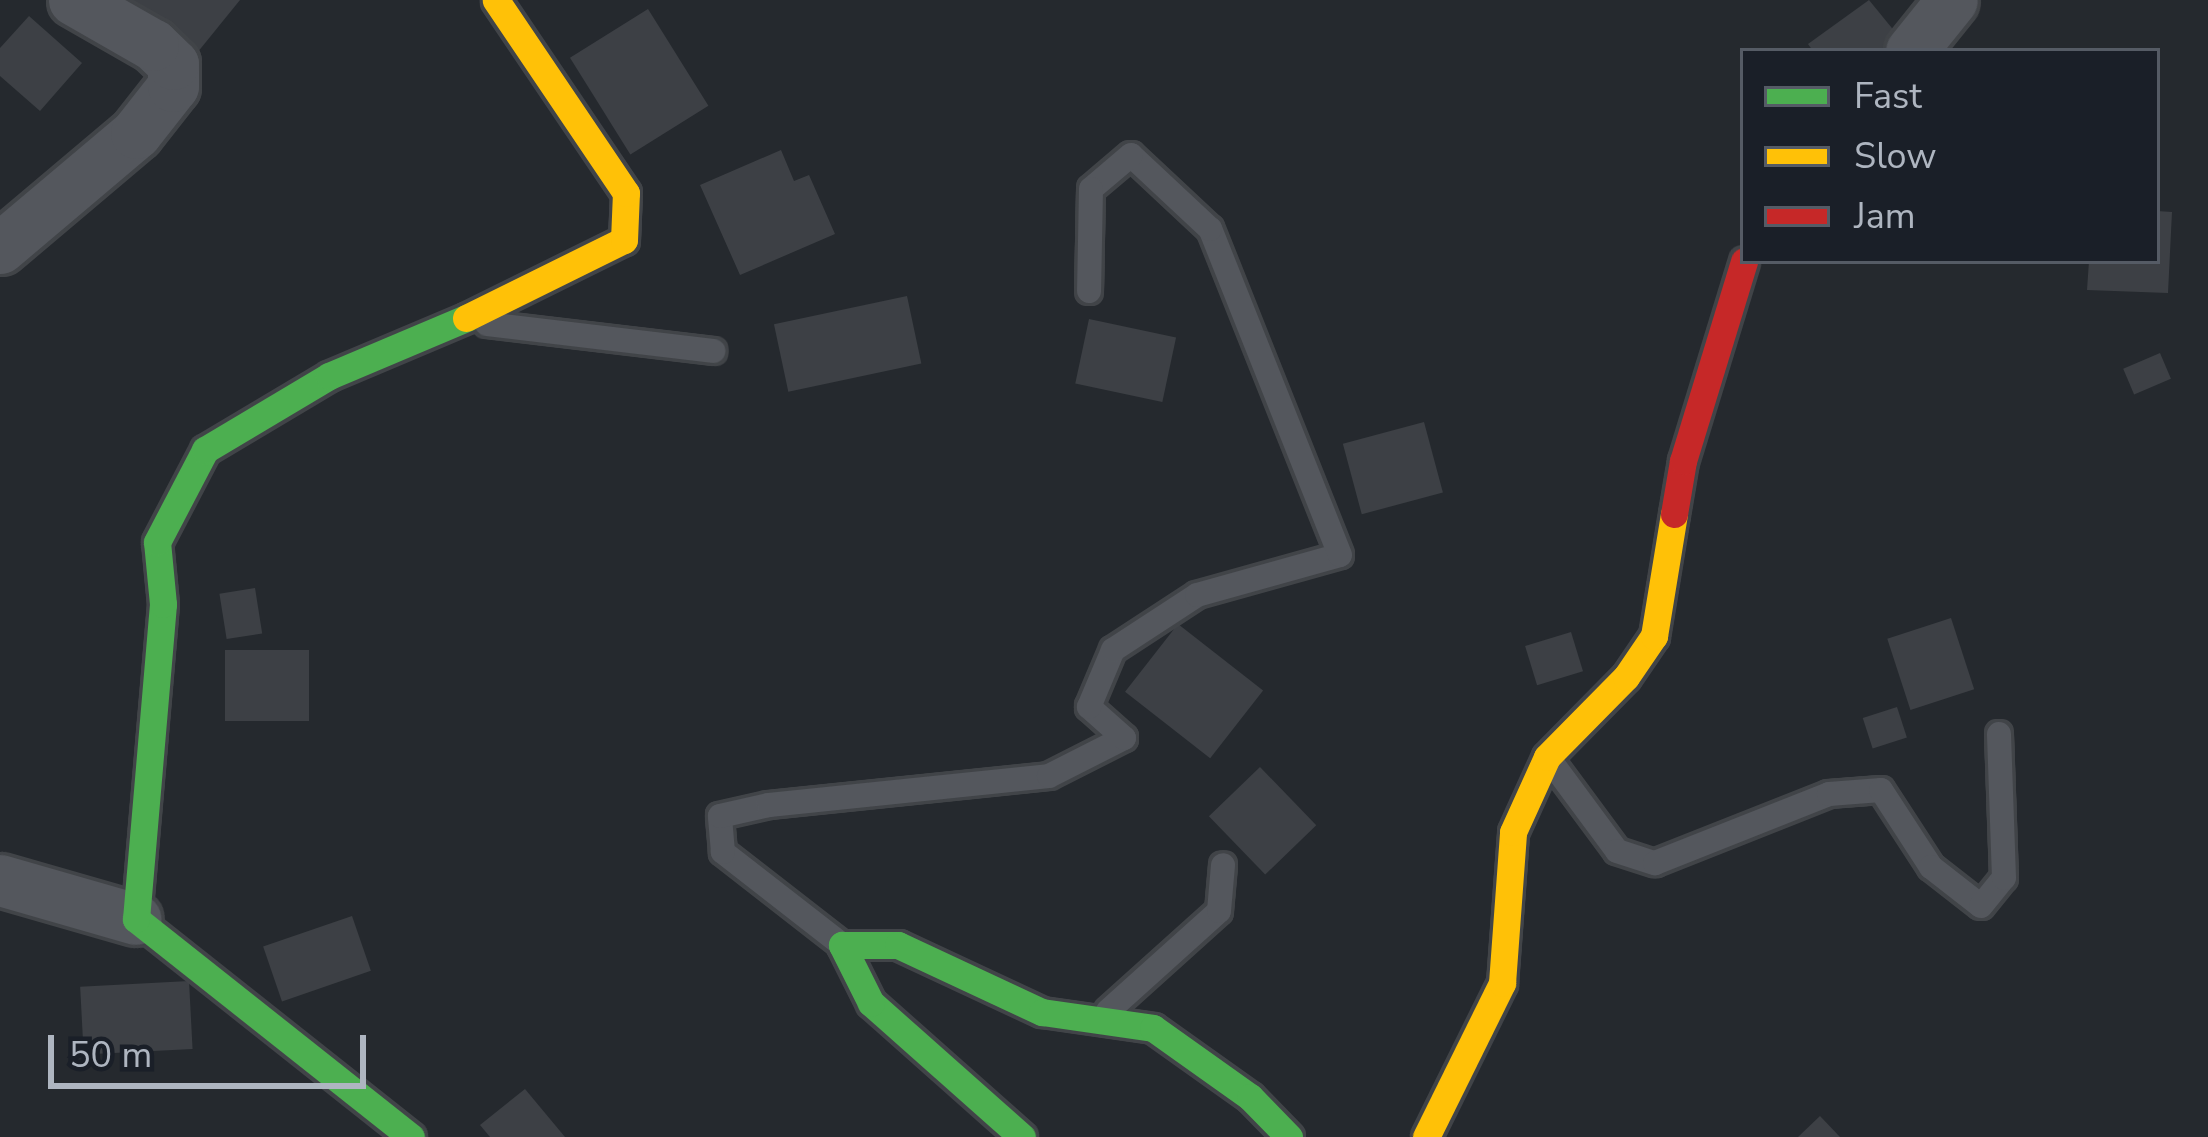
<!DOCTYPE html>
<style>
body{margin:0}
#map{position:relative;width:2208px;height:1137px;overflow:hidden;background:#25292e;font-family:"Nunito Sans",sans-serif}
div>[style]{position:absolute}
.building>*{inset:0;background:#3d4045;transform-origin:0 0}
.roads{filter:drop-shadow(3px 0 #414448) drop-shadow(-3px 0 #414448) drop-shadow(0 3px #414448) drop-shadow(0 -3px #414448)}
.lane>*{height:24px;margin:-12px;padding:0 12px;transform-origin:12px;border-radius:12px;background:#54575d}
.street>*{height:51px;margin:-25.5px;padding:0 25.5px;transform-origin:25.5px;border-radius:25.5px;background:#54575d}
.fast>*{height:27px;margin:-13.5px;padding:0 13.5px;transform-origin:13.5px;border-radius:13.5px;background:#4caf50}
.slow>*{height:27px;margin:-13.5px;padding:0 13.5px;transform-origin:13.5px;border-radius:13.5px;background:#ffc107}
.jam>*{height:27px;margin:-13.5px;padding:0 13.5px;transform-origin:13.5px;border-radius:13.5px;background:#c62828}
span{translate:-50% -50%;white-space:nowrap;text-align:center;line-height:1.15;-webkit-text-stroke:9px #1a1f28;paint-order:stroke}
.legend{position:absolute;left:1740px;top:48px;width:420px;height:216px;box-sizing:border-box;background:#1a1f28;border:3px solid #555b65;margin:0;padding:15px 21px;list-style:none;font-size:36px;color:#aeb5c0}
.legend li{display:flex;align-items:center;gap:24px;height:60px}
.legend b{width:60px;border:3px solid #555b65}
.scale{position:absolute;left:48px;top:1035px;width:318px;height:54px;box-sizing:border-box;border:6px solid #aeb5c0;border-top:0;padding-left:15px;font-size:36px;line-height:42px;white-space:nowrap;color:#aeb5c0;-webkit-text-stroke:9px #1a1f28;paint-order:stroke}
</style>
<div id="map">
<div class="building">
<div style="clip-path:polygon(130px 0,240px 0,197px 53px)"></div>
<div style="clip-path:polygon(1869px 0,1909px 49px,1813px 51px,1808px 44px)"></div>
<div style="left:648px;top:9px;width:114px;height:92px;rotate:58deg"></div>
<div style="clip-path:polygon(29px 16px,82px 63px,40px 111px,0 76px,0 48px)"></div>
<div style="clip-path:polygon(781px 150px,794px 181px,809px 175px,835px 234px,740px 275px,700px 185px)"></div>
<div style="clip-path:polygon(2157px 211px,2172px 212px,2168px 293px,2087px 290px,2089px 261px,2157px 261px)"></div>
<div style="left:907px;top:296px;width:69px;height:136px;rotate:78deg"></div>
<div style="left:1089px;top:319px;width:89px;height:66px;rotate:12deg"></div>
<div style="left:2160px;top:353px;width:28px;height:40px;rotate:67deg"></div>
<div style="left:1424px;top:422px;width:73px;height:84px;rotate:75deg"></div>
<div style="left:255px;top:588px;width:46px;height:36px;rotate:81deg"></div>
<div style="left:1951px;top:618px;width:75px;height:67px;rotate:72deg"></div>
<div style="left:1178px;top:624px;width:108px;height:86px;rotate:38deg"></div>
<div style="left:1571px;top:632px;width:41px;height:48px;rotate:73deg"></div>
<div style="left:309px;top:650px;width:71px;height:84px;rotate:90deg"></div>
<div style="left:1897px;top:707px;width:32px;height:36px;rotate:72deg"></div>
<div style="left:1260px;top:767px;width:81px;height:71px;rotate:46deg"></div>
<div style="left:352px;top:916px;width:58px;height:94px;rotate:71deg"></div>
<div style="left:189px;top:981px;width:68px;height:109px;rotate:87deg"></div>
<div style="clip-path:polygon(525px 1089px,565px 1137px,490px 1137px,480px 1125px)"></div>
<div style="clip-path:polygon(1820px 1116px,1840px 1137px,1798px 1137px)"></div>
</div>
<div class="roads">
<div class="lane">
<div style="left:487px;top:324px;width:228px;rotate:6.8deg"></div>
<div style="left:1552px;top:763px;width:109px;rotate:53.5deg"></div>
<div style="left:1617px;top:851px;width:40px;rotate:18deg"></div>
<div style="left:1655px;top:863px;width:187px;rotate:-21.6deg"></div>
<div style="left:1829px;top:794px;width:52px;rotate:-4.4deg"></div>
<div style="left:1881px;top:790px;width:92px;rotate:57deg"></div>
<div style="left:1931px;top:867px;width:63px;rotate:38deg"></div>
<div style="left:1981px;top:906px;width:36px;rotate:-51deg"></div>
<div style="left:2004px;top:878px;width:144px;rotate:-92deg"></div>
<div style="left:841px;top:944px;width:150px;rotate:-142.1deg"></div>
<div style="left:723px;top:852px;width:36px;rotate:-95deg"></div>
<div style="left:720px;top:816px;width:50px;rotate:-12.7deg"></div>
<div style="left:769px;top:805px;width:281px;rotate:-5.9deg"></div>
<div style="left:1049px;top:776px;width:84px;rotate:-26.9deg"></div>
<div style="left:1124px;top:738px;width:47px;rotate:-138.5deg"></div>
<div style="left:1089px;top:707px;width:62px;rotate:-67.2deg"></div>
<div style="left:1113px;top:650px;width:100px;rotate:-33.2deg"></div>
<div style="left:1197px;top:595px;width:148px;rotate:-15.6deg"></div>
<div style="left:1340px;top:555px;width:351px;rotate:-111.7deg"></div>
<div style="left:1210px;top:229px;width:108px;rotate:-136.9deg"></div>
<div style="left:1131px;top:155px;width:52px;rotate:139.6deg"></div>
<div style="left:1091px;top:189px;width:102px;rotate:91.1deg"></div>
<div style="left:1108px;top:1011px;width:149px;rotate:-42deg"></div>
<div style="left:1219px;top:911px;width:46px;rotate:-85deg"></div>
</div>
<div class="street">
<div style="left:1911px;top:51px;width:65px;rotate:-51.2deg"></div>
<div style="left:0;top:248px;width:178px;rotate:-40.2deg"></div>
<div style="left:136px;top:133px;width:60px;rotate:-51.8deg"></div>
<div style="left:173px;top:86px;width:22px;rotate:-90deg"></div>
<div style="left:173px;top:64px;width:28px;rotate:-136deg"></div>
<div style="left:153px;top:45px;width:91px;rotate:-150.3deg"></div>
<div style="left:0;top:880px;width:141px;rotate:16deg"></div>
</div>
<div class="fast">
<div style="left:411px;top:1137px;width:351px;rotate:-141.6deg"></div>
<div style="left:136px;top:919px;width:316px;rotate:-85.1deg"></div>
<div style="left:163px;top:604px;width:62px;rotate:-95.5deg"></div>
<div style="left:157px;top:542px;width:104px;rotate:-62.4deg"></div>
<div style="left:205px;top:450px;width:144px;rotate:-30.8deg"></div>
<div style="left:329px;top:376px;width:149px;rotate:-22.9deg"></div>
<div style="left:1022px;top:1137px;width:202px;rotate:-138.4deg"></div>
<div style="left:871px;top:1003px;width:65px;rotate:-116.6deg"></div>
<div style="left:842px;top:945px;width:56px"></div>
<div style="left:898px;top:945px;width:159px;rotate:25deg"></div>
<div style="left:1042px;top:1012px;width:112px;rotate:8.2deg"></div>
<div style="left:1153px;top:1028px;width:119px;rotate:35.4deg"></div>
<div style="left:1250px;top:1097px;width:56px;rotate:45.7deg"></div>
</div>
<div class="slow">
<div style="left:466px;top:318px;width:176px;rotate:-26.3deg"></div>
<div style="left:624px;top:240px;width:47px;rotate:-87.6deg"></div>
<div style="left:626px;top:193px;width:233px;rotate:-124deg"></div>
<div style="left:1426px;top:1137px;width:172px;rotate:-63.7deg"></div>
<div style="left:1502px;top:983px;width:151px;rotate:-85.8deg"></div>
<div style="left:1513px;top:832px;width:82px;rotate:-65.6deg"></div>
<div style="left:1547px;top:757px;width:112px;rotate:-45.4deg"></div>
<div style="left:1626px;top:677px;width:50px;rotate:-55.7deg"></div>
<div style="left:1654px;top:636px;width:124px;rotate:-80.7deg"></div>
</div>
<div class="jam">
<div style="left:1674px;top:514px;width:54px;rotate:-80.4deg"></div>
<div style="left:1683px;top:461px;width:209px;rotate:-73deg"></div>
</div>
</div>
<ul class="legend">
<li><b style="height:15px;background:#4caf50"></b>Fast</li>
<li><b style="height:15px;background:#ffc107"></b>Slow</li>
<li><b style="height:15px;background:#c62828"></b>Jam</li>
</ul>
<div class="scale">50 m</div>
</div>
